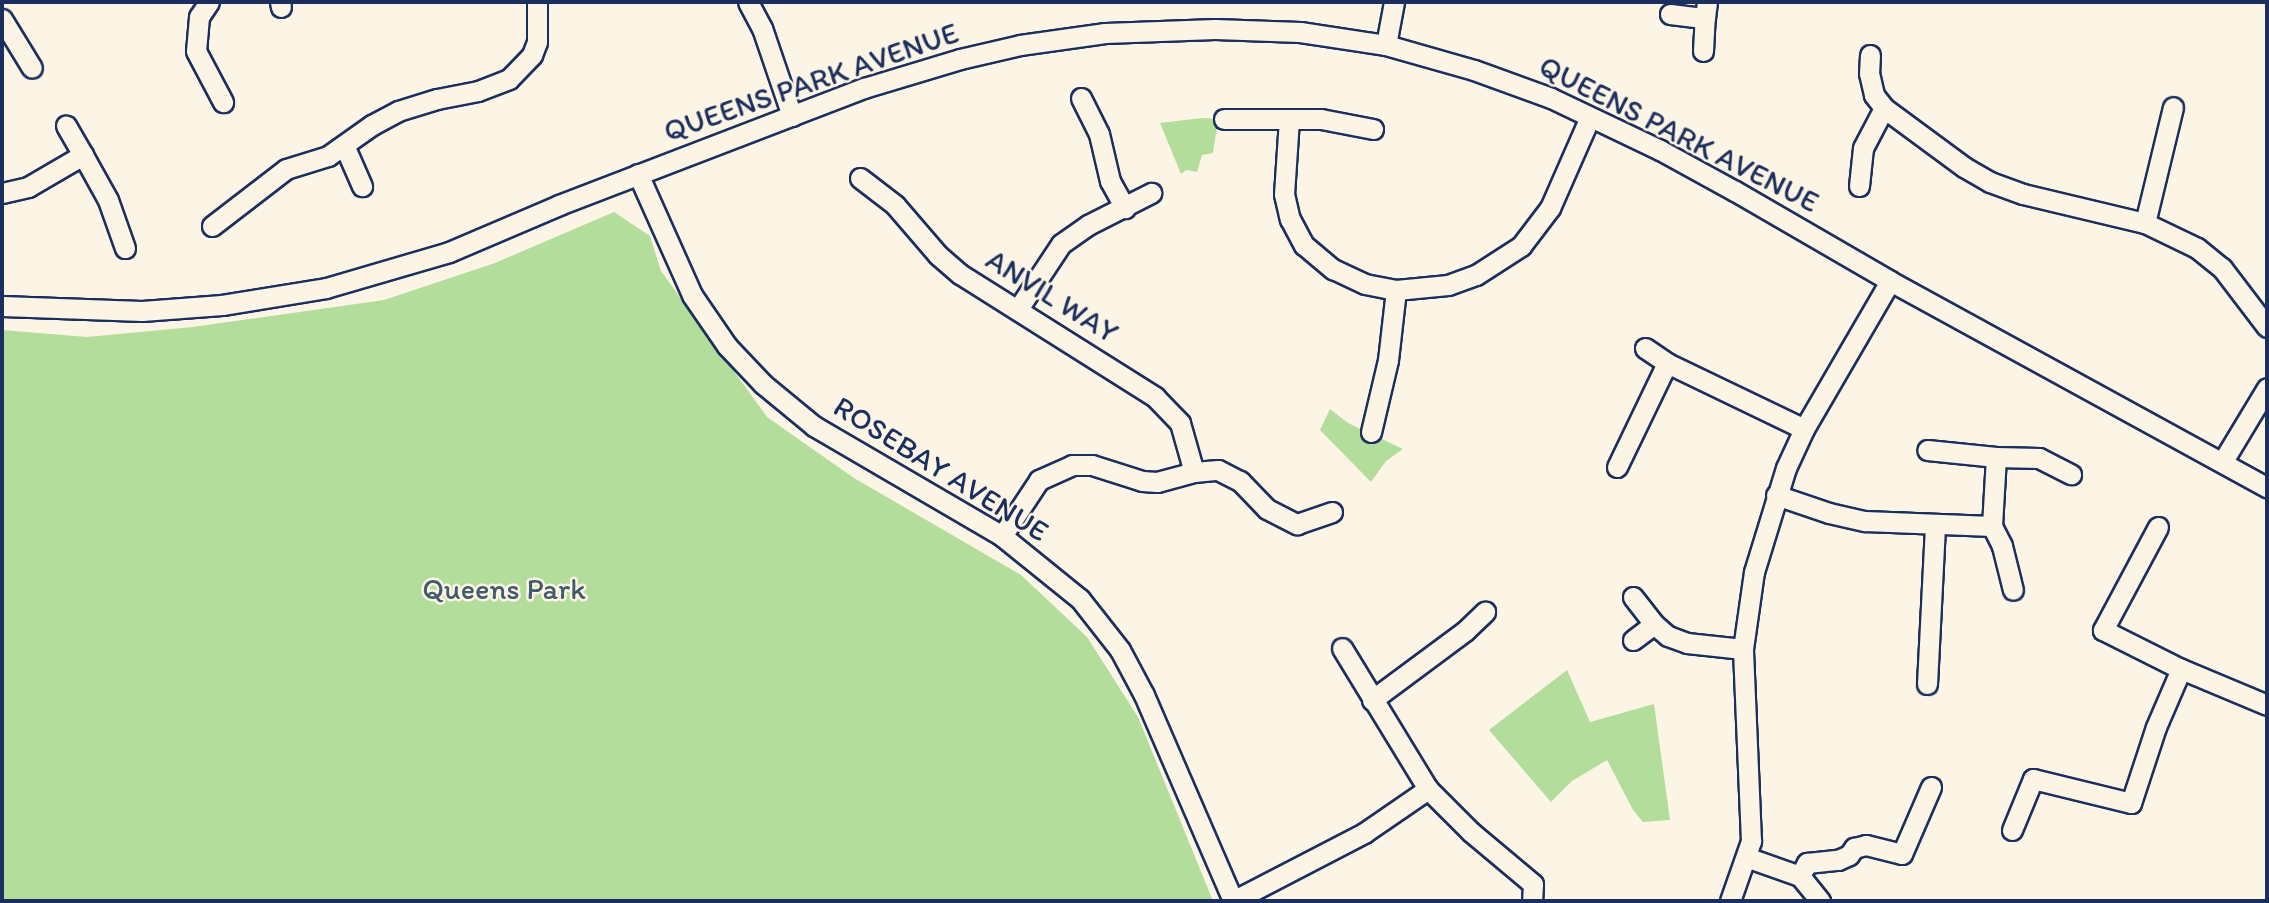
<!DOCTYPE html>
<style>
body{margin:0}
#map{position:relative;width:2269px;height:903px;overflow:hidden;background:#fcf5e5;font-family:Itim,sans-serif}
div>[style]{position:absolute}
.green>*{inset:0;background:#b3dd9a}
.roads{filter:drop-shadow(2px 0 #1b2f5e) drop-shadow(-2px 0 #1b2f5e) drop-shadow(0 2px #1b2f5e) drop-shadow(0 -2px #1b2f5e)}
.minor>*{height:19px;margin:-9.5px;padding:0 9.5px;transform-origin:9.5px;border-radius:9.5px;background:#fcf5e5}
span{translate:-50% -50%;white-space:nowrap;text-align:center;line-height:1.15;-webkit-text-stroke:5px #fcf5e5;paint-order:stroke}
.street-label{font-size:30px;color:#1b2f5e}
.park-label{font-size:30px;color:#415a6d}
.frame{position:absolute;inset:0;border:4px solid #1b2f5e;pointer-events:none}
</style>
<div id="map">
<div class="green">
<div style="clip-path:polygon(1202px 118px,1218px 119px,1213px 153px,1202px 155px,1197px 172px,1186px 170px,1181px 174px,1160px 123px)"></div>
<div style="clip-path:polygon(614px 212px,650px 236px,661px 271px,767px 417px,854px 478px,1021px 575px,1087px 637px,1138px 717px,1213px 901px,2px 901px,2px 330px,87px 337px,193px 327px,384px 300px,495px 263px)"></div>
<div style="clip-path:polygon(1330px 409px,1348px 423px,1403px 449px,1386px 461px,1371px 482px,1320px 430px)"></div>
<div style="clip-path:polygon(1567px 670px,1590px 722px,1654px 704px,1670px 820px,1643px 822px,1633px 810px,1607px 760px,1572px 781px,1551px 802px,1489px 730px)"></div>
</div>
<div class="roads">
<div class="minor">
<div style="left:209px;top:2px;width:18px;rotate:124deg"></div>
<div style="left:199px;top:17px;width:34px;rotate:95deg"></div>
<div style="left:196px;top:51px;width:58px;rotate:62.1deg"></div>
<div style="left:280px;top:2px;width:5px;rotate:79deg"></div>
<div style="left:748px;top:2px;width:30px;rotate:62deg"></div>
<div style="left:762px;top:28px;width:93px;rotate:71.2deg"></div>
<div style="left:1670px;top:14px;width:35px;rotate:7deg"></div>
<div style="left:1705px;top:18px;width:16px;rotate:-83deg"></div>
<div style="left:2px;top:19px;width:57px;rotate:58.5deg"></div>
<div style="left:1386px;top:45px;width:44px;rotate:-79.5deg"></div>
<div style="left:1703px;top:51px;width:33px;rotate:-87deg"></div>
<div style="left:1870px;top:55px;width:18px;rotate:93deg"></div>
<div style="left:1869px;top:73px;width:23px;rotate:77deg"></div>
<div style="left:1874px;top:95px;width:16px;rotate:52deg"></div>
<div style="left:1884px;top:108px;width:99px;rotate:36.4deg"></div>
<div style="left:1964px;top:167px;width:30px;rotate:30deg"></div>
<div style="left:1990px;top:182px;width:35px;rotate:20deg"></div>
<div style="left:2023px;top:194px;width:125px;rotate:13.4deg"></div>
<div style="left:2145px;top:223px;width:58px;rotate:25.7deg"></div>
<div style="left:2197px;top:248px;width:32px;rotate:39deg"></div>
<div style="left:2222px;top:268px;width:74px;rotate:52.7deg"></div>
<div style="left:1081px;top:98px;width:40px;rotate:63.4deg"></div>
<div style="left:1099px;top:134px;width:48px;rotate:76.8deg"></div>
<div style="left:1110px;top:181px;width:31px;rotate:61deg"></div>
<div style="left:1224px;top:119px;width:65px"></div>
<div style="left:1289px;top:119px;width:75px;rotate:93.8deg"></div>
<div style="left:1284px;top:194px;width:26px;rotate:77deg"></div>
<div style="left:1290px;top:219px;width:30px;rotate:62deg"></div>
<div style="left:1304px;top:245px;width:38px;rotate:40deg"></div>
<div style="left:1333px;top:269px;width:35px;rotate:25deg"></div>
<div style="left:1365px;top:284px;width:32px;rotate:11deg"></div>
<div style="left:1396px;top:290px;width:52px;rotate:-5.5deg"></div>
<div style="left:1448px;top:285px;width:30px;rotate:-20deg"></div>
<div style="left:1476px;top:275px;width:54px;rotate:-32.8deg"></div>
<div style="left:1521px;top:246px;width:48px;rotate:-52.7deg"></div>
<div style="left:1550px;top:208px;width:99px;rotate:-66.3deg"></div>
<div style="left:1289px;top:119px;width:32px"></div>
<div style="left:1321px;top:119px;width:53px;rotate:10.9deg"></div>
<div style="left:344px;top:145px;width:45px;rotate:66.3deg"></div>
<div style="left:83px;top:155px;width:51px;rotate:60.9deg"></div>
<div style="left:108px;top:200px;width:51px;rotate:70.5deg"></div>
<div style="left:638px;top:174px;width:133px;rotate:65.9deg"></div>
<div style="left:692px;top:295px;width:62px;rotate:55.5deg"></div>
<div style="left:727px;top:346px;width:52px;rotate:46.5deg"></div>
<div style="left:763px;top:384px;width:66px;rotate:39.5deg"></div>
<div style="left:814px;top:426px;width:218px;rotate:30.3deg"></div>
<div style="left:1002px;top:536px;width:100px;rotate:38.9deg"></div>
<div style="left:1080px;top:599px;width:65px;rotate:51.9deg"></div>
<div style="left:1120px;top:650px;width:51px;rotate:61.9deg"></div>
<div style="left:1144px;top:695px;width:224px;rotate:66.6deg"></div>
<div style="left:860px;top:178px;width:44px;rotate:37.6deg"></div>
<div style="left:895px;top:205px;width:66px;rotate:49.3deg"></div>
<div style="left:938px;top:255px;width:29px;rotate:41deg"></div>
<div style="left:960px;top:274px;width:231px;rotate:32.2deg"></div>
<div style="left:1155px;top:397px;width:36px;rotate:46deg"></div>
<div style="left:1180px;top:423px;width:51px;rotate:74.1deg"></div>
<div style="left:1859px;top:186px;width:38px;rotate:-84deg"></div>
<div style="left:1863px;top:148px;width:45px;rotate:-62.3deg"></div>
<div style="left:2px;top:193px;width:27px;rotate:-13deg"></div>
<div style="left:28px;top:187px;width:64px;rotate:-30.2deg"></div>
<div style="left:83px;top:155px;width:34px;rotate:-120deg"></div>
<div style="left:2145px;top:223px;width:119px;rotate:-76.4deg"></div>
<div style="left:212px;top:226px;width:93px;rotate:-37.6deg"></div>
<div style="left:286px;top:169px;width:44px;rotate:-17.2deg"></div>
<div style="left:328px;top:156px;width:54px;rotate:-35.2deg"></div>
<div style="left:372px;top:125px;width:30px;rotate:-28deg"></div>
<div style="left:398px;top:111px;width:41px;rotate:-17.1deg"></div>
<div style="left:437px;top:99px;width:42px;rotate:-11deg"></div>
<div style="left:478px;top:91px;width:33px;rotate:-21deg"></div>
<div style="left:509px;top:79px;width:33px;rotate:-46deg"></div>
<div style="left:532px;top:55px;width:14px;rotate:-69deg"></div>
<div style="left:537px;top:42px;width:40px;rotate:-90deg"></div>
<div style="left:2px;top:306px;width:140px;rotate:2deg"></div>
<div style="left:142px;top:311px;width:80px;rotate:-4.3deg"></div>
<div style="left:222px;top:305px;width:105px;rotate:-9.3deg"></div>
<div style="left:326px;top:288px;width:128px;rotate:-16.3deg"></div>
<div style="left:449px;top:252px;width:120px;rotate:-23.1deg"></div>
<div style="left:559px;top:205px;width:327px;rotate:-21deg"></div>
<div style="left:864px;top:88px;width:100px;rotate:-16.8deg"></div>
<div style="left:960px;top:59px;width:62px;rotate:-13.1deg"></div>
<div style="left:1020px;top:45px;width:86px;rotate:-8deg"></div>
<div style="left:1105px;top:33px;width:110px;rotate:-2.1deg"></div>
<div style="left:1215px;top:29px;width:85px;rotate:2deg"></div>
<div style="left:1300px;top:32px;width:87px;rotate:8.6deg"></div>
<div style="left:1386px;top:45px;width:91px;rotate:15.9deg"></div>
<div style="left:1474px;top:70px;width:82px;rotate:20deg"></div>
<div style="left:1551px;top:98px;width:121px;rotate:25.5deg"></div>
<div style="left:1660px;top:150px;width:85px;rotate:28.7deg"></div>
<div style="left:1735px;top:191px;width:179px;rotate:30.1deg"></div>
<div style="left:1890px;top:281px;width:430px;rotate:28.7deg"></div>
<div style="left:1018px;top:309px;width:78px;rotate:-56.5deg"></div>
<div style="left:1061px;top:244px;width:33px;rotate:-35deg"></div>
<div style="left:1088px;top:225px;width:71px;rotate:-26.9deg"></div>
<div style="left:1645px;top:348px;width:27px;rotate:34deg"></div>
<div style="left:1667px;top:363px;width:152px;rotate:25.7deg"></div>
<div style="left:1371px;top:432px;width:74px;rotate:-76.7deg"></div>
<div style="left:1388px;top:360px;width:70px;rotate:-83.5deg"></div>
<div style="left:1996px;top:457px;width:43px;rotate:1.3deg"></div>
<div style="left:2039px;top:458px;width:36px;rotate:27deg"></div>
<div style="left:2223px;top:461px;width:85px;rotate:-58.9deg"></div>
<div style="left:1617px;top:467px;width:115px;rotate:-64.3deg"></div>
<div style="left:1776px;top:495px;width:56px;rotate:18.8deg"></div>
<div style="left:1829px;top:513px;width:37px;rotate:13deg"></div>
<div style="left:1865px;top:521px;width:127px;rotate:2.3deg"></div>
<div style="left:1992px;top:526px;width:69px;rotate:-86.7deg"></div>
<div style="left:1996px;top:457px;width:69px;rotate:-174.2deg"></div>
<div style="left:1992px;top:526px;width:22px;rotate:63deg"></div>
<div style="left:2002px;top:546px;width:45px;rotate:76deg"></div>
<div style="left:2158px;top:527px;width:117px;rotate:118.1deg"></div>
<div style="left:2103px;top:630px;width:87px;rotate:26.6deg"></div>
<div style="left:2181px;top:669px;width:93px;rotate:22.7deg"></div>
<div style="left:1002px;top:536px;width:67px;rotate:-56.5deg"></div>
<div style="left:1039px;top:480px;width:36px;rotate:-24deg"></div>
<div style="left:1072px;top:465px;width:20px"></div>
<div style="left:1092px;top:465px;width:52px;rotate:17.7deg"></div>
<div style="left:1142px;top:481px;width:15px;rotate:4deg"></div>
<div style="left:1157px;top:482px;width:38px;rotate:-15deg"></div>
<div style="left:1194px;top:472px;width:24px;rotate:-5deg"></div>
<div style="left:1218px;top:470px;width:25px;rotate:27deg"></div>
<div style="left:1240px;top:481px;width:39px;rotate:46deg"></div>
<div style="left:1267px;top:509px;width:34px;rotate:27deg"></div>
<div style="left:1297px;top:524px;width:37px;rotate:-19deg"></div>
<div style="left:1633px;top:597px;width:34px;rotate:52deg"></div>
<div style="left:1654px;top:624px;width:18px;rotate:41deg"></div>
<div style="left:1668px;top:636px;width:20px;rotate:20deg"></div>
<div style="left:1687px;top:643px;width:56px;rotate:6.1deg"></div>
<div style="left:1633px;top:640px;width:26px;rotate:-37deg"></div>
<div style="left:1927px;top:684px;width:159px;rotate:-87.1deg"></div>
<div style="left:1372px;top:700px;width:116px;rotate:-36.6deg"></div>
<div style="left:1465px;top:631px;width:28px;rotate:-44deg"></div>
<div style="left:1428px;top:789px;width:61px;rotate:45deg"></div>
<div style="left:1471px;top:832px;width:81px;rotate:40deg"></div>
<div style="left:1533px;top:884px;width:17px;rotate:93deg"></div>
<div style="left:2012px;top:830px;width:55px;rotate:-67.6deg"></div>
<div style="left:2033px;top:779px;width:101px;rotate:13.8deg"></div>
<div style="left:2131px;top:803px;width:80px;rotate:-71.8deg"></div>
<div style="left:2156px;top:727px;width:63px;rotate:-66.7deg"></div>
<div style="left:1746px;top:857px;width:57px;rotate:19.4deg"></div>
<div style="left:1800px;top:876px;width:15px;rotate:-62deg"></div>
<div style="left:1807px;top:863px;width:31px;rotate:-6deg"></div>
<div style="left:1838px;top:860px;width:12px;rotate:-24deg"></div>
<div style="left:1849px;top:855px;width:9px;rotate:-54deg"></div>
<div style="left:1854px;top:848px;width:12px;rotate:-14deg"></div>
<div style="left:1866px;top:845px;width:37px;rotate:14deg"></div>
<div style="left:1902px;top:854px;width:73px;rotate:-66.6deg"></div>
<div style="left:1800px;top:876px;width:32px;rotate:51deg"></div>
<div style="left:1233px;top:901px;width:148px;rotate:-27.4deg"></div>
<div style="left:1364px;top:833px;width:78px;rotate:-34.5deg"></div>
<div style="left:1428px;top:789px;width:165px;rotate:-121.4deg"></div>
<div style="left:1730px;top:901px;width:64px;rotate:-70.7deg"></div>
<div style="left:1751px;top:841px;width:192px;rotate:-92.4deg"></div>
<div style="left:1743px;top:649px;width:78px;rotate:-81.9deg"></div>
<div style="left:1754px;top:572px;width:109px;rotate:-72.9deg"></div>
<div style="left:1786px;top:468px;width:43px;rotate:-65.2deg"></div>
<div style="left:1804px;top:429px;width:171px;rotate:-59.8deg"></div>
</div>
</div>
<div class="street-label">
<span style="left:811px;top:82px;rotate:-19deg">QUEENS PARK AVENUE</span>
<span style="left:1679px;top:134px;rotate:27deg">QUEENS PARK AVENUE</span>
<span style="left:1052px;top:296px;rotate:32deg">ANVIL WAY</span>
<span style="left:941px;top:469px;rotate:32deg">ROSEBAY AVENUE</span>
</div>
<div class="park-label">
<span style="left:504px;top:589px">Queens Park</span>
</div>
<div class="frame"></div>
</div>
